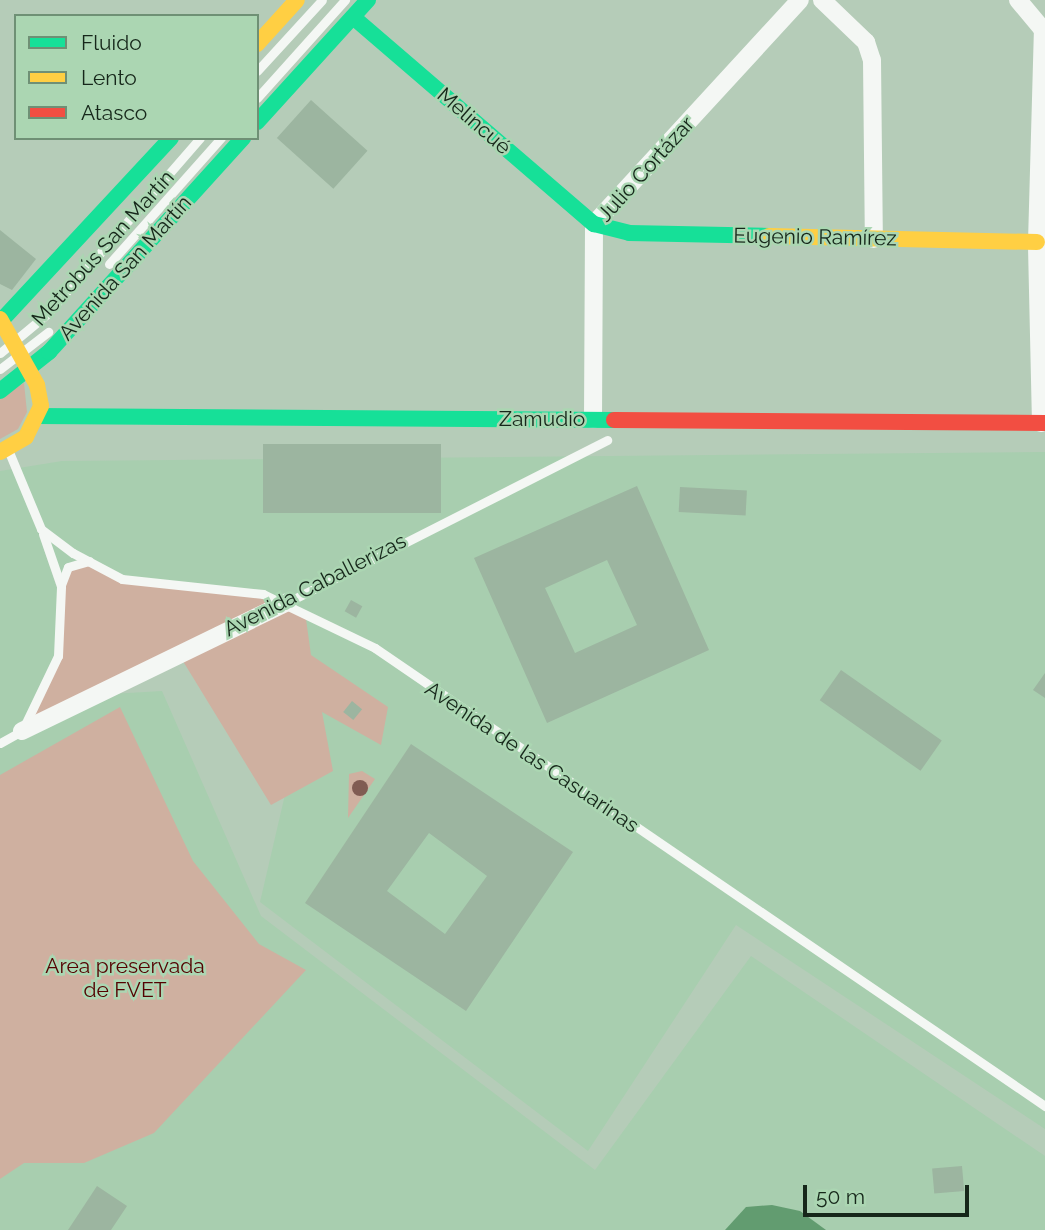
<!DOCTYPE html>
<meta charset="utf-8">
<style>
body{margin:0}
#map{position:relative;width:1045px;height:1230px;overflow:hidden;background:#b5ccb8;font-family:Raleway,sans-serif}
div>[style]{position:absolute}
.built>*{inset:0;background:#a8ceaf}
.green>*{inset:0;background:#cfb0a0}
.water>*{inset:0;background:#629c70}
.building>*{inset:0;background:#9cb5a0;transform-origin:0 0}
.lane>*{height:9px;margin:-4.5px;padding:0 4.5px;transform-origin:4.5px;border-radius:4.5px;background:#f4f7f4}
.street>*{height:18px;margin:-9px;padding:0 9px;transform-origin:9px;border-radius:9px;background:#f4f7f4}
.fast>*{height:16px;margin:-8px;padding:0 8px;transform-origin:8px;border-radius:8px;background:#16e098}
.slow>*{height:16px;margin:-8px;padding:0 8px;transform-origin:8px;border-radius:8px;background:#ffcf43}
.jam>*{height:16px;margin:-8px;padding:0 8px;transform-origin:8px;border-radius:8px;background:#f24e42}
.trees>*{width:16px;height:16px;margin:-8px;border-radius:50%;background:#805c53}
span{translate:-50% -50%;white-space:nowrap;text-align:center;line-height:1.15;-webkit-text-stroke:5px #abd6b2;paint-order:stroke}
.street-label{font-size:21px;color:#16271a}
.park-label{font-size:21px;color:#540100}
.legend{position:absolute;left:14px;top:14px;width:245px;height:126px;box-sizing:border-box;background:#abd6b2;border:2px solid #6f9075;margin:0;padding:9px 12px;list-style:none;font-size:21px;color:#16271a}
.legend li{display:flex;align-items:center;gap:14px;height:35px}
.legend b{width:35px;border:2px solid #6f9075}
.scale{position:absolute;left:803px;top:1185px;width:166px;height:32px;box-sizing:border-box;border:4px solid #16271a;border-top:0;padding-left:9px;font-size:21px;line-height:24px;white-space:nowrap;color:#16271a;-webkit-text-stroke:5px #abd6b2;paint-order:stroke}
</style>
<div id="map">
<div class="built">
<div style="clip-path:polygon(1045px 452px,1045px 1129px,736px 925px,588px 1151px,260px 902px,314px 670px,79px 609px,42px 544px,93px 695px,162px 691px,261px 916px,595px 1170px,751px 956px,1045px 1156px,1045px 1230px,0 1230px,0 471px,62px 461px)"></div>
</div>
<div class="green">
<div style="clip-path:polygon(24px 383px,27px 412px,18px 429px,0 439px,0 397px)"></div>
<div style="clip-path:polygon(81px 561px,122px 579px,245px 589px,305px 612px,311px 655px,388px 707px,381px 745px,322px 712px,333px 771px,271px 805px,178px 653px,22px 731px,58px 656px,61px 579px)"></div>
<div style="clip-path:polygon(120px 707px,193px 861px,259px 944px,306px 970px,154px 1133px,84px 1163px,24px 1163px,0 1179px,0 775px)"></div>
<div style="clip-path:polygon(362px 771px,375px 779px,348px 818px,349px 774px)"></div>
</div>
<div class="water">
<div style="clip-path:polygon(772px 1205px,800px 1211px,826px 1230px,725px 1230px,746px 1207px)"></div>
</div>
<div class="building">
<div style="left:311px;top:100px;width:76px;height:51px;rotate:42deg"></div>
<div style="clip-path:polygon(0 230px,36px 259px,12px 290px,0 284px)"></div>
<div style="left:263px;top:444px;width:178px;height:69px"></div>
<div style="clip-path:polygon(evenodd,637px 486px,709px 650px,547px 723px,474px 558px,637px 486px,607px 560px,637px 625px,575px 653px,545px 588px,607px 560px)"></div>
<div style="left:680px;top:487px;width:67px;height:25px;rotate:3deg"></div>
<div style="left:351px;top:600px;width:13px;height:13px;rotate:29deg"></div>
<div style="left:841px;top:670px;width:123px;height:37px;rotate:35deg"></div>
<div style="clip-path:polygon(1045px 673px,1045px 698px,1033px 690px)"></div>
<div style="left:352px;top:701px;width:13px;height:14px;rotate:39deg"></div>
<div style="clip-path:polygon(evenodd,411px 744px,573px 852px,466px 1011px,305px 903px,411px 744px,429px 833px,487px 876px,445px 934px,387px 891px,429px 833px)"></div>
<div style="left:962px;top:1166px;width:25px;height:30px;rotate:85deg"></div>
<div style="clip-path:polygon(97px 1186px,127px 1206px,111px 1230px,68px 1230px)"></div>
</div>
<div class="lane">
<div style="left:257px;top:71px;width:96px;rotate:-47.5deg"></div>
<div style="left:257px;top:98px;width:132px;rotate:-48.1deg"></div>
<div style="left:109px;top:264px;width:169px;rotate:-48.4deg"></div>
<div style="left:0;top:353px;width:61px;rotate:-39.7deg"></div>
<div style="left:47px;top:314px;width:233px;rotate:-49deg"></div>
<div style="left:0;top:369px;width:61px;rotate:-37.6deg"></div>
<div style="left:9px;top:452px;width:83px;rotate:67.4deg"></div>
<div style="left:41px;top:529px;width:40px;rotate:37deg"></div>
<div style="left:73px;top:553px;width:55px;rotate:28deg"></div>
<div style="left:122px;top:579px;width:142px;rotate:6.1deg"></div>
<div style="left:263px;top:594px;width:124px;rotate:25.7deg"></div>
<div style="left:375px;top:648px;width:812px;rotate:34.36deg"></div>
<div style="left:61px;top:585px;width:19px;rotate:-69deg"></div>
<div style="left:68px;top:567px;width:22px;rotate:-16deg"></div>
<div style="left:288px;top:602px;width:358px;rotate:-26.9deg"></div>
<div style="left:0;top:743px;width:25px;rotate:-29deg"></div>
<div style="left:22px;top:731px;width:83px;rotate:-64.4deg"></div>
<div style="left:58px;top:656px;width:70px;rotate:-87.5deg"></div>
<div style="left:61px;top:586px;width:55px;rotate:-109.1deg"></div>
</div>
<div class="street">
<div style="left:822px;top:0;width:61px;rotate:43.7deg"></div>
<div style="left:866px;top:42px;width:19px;rotate:72deg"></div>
<div style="left:872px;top:60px;width:179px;rotate:89.4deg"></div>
<div style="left:1018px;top:0;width:39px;rotate:50deg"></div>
<div style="left:593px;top:419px;width:195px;rotate:-89.7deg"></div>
<div style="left:594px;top:224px;width:304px;rotate:-47.4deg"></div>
<div style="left:1041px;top:423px;width:181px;rotate:-91.3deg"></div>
<div style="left:1037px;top:242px;width:212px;rotate:-88.4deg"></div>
<div style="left:22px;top:731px;width:296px;rotate:-25.9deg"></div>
</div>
<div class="fast">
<div style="left:353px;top:17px;width:318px;rotate:40.7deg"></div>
<div style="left:594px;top:224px;width:36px;rotate:14deg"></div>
<div style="left:629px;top:233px;width:140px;rotate:1.2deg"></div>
<div style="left:257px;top:122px;width:165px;rotate:-47.7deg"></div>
<div style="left:0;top:322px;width:251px;rotate:-47.1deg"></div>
<div style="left:0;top:391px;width:63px;rotate:-38.5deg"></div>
<div style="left:49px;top:352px;width:289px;rotate:-47.8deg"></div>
<div style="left:38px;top:416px;width:576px;rotate:0.4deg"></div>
</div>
<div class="slow">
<div style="left:257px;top:44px;width:59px;rotate:-47.7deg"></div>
<div style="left:769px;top:236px;width:268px;rotate:1.3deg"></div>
<div style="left:0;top:319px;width:76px;rotate:60.7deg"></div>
<div style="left:37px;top:385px;width:21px;rotate:79deg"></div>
<div style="left:41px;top:406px;width:34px;rotate:116deg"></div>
<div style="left:26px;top:437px;width:30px;rotate:150deg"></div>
</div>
<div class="jam">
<div style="left:614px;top:420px;width:431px;rotate:0.4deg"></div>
</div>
<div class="trees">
<div style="left:360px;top:788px"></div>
</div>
<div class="street-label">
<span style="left:474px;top:121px;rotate:41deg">Melincué</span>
<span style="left:646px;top:169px;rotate:-48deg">Julio Cortázar</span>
<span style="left:815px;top:237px;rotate:1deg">Eugenio Ramírez</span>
<span style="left:103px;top:248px;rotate:-48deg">Metrobús San Martín</span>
<span style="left:125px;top:268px;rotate:-48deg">Avenida San Martín</span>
<span style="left:542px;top:419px">Zamudio</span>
<span style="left:315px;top:585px;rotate:-27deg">Avenida Caballerizas</span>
<span style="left:532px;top:757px;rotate:34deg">Avenida de las Casuarinas</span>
</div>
<div class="park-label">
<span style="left:125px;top:978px">Area preservada<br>de FVET</span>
</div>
<ul class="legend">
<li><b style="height:9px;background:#16e098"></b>Fluido</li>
<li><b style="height:9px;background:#ffcf43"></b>Lento</li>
<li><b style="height:9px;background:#f24e42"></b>Atasco</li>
</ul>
<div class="scale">50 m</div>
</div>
